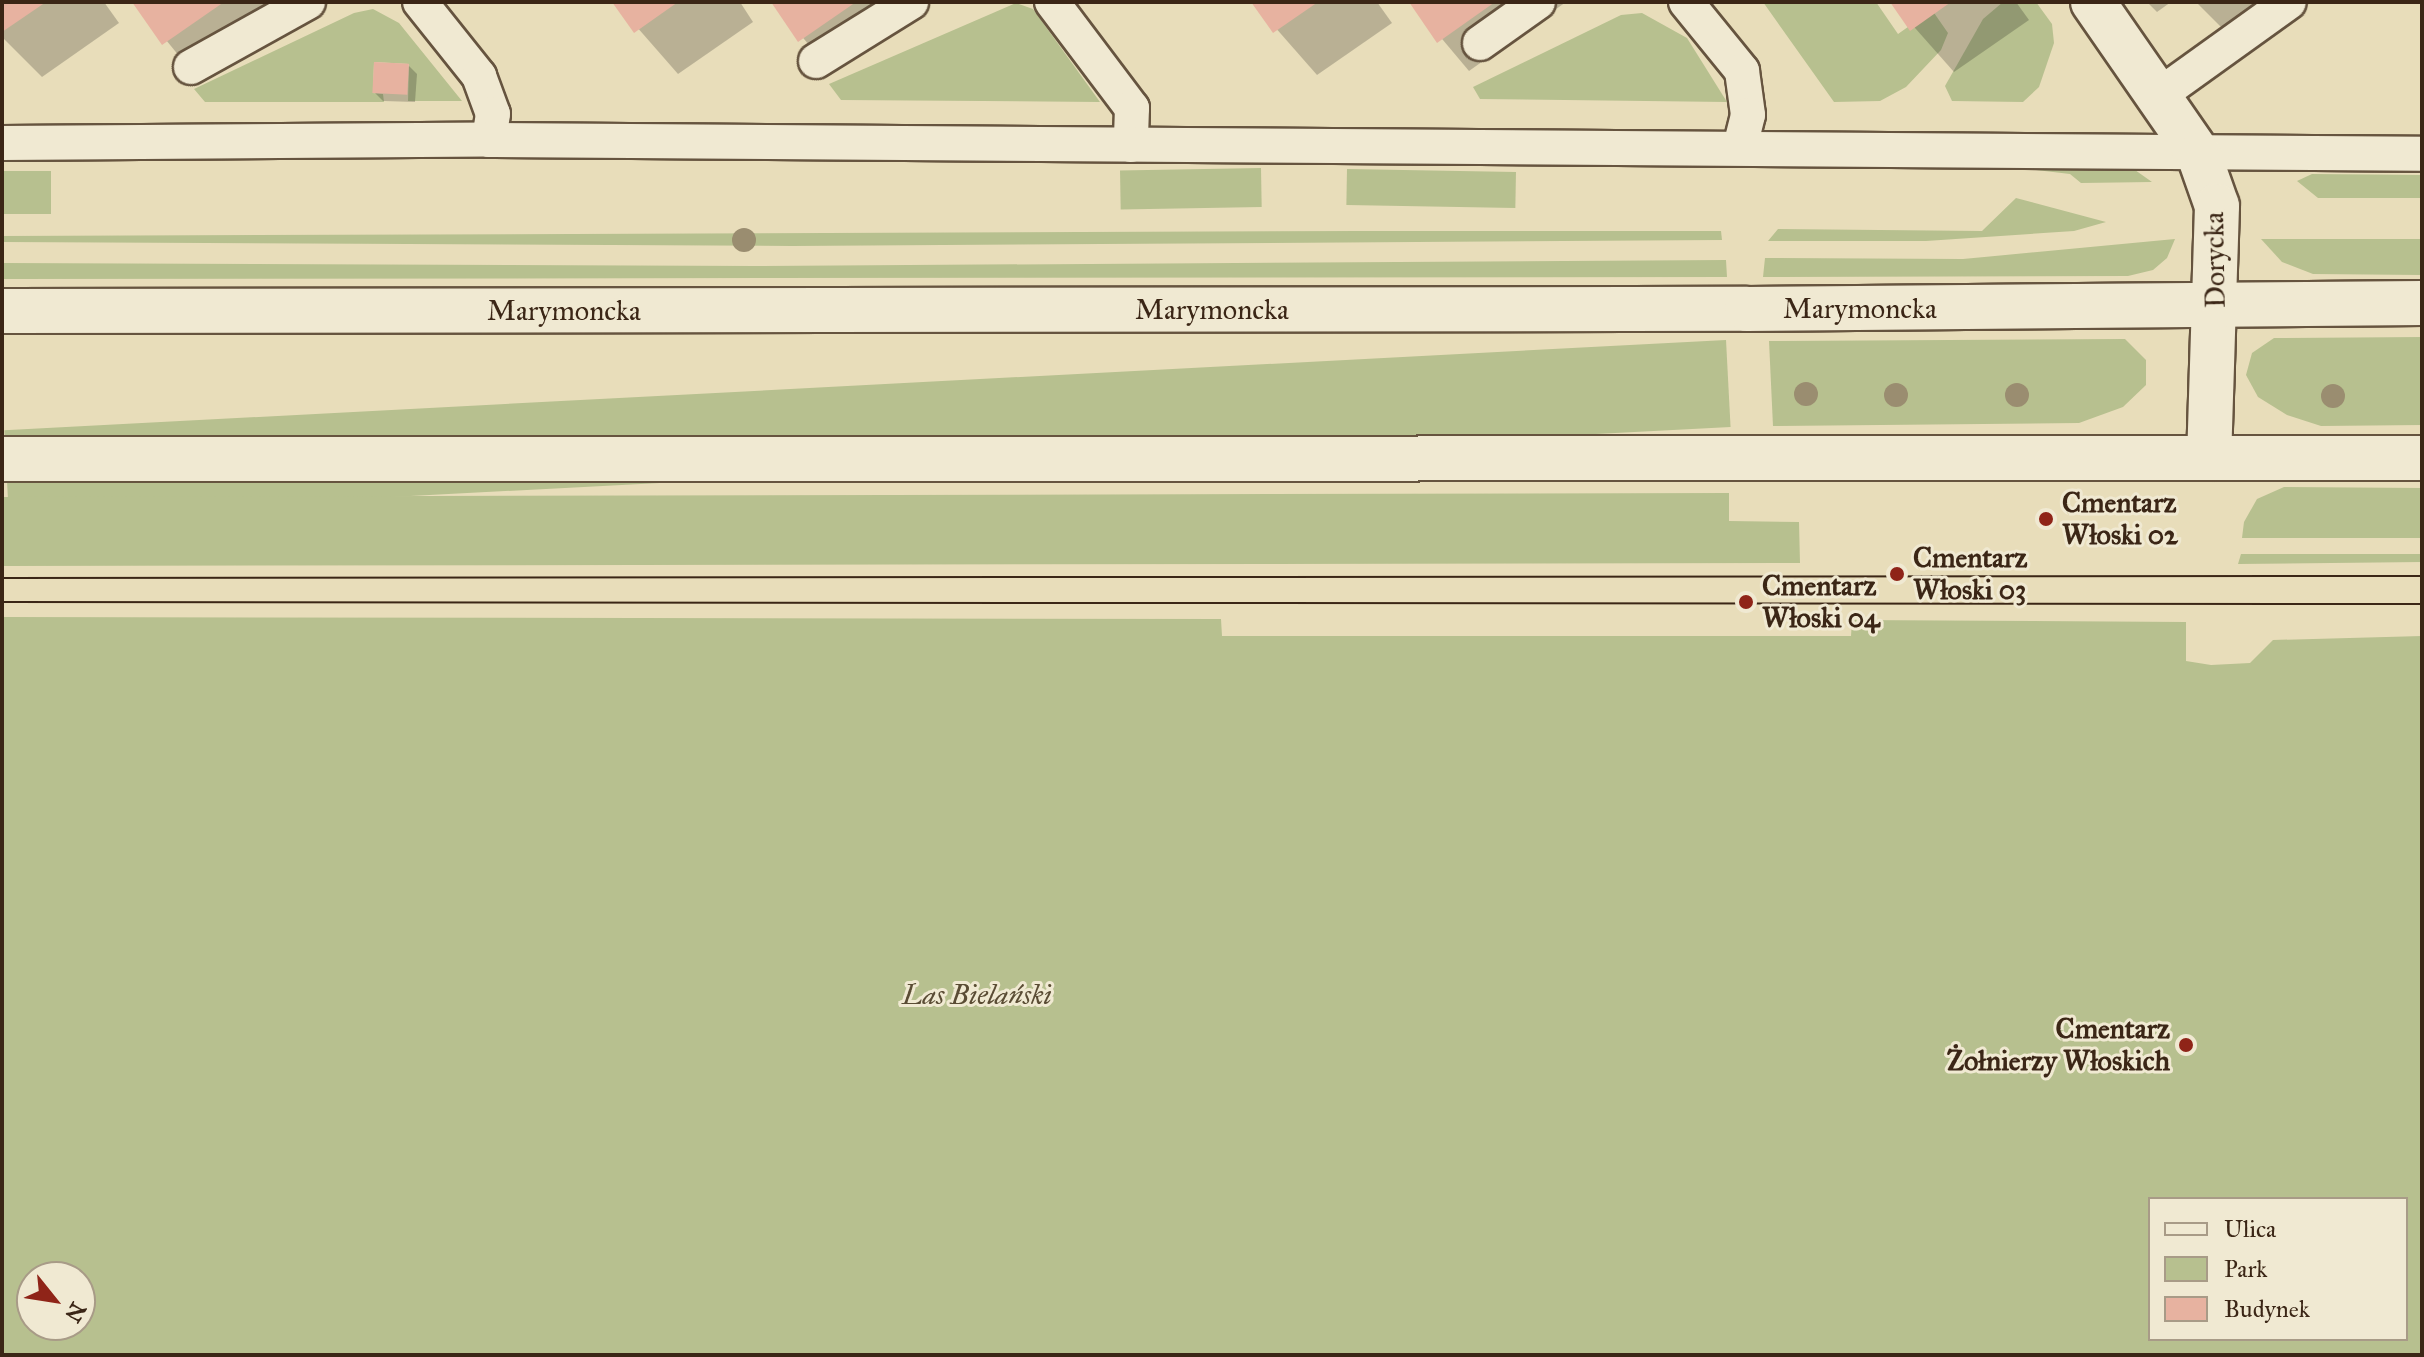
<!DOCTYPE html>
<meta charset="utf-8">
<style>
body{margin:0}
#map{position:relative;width:2424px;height:1357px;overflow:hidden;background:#e8ddba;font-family:"IM FELL Great Primer",serif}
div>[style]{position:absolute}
.green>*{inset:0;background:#b7c08f;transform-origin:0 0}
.shadow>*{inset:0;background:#0003}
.building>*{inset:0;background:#e7b2a0;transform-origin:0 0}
.roads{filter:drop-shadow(2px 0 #66543f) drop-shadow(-2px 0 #66543f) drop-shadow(0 2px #66543f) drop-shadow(0 -2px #66543f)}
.lane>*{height:34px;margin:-17px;padding:0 17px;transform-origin:17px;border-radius:17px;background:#f0e9d2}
.street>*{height:44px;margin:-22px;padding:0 22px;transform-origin:22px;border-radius:22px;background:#f0e9d2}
.secondary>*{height:44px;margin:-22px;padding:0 22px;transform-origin:22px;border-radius:22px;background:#f0e9d2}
.tram>*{height:2px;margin:-1px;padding:0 1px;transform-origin:1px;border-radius:1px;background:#3b2616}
.trees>*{width:24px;height:24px;margin:-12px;border-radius:50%;background:#9a8d70}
.dots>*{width:22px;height:22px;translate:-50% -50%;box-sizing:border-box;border:4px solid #f0e9d2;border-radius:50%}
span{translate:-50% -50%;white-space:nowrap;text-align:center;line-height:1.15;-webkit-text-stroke:6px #f0e9d2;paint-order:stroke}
.street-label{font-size:28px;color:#3b2616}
.poi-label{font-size:28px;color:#3b2616;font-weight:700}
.left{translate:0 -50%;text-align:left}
.right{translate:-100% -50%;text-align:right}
.park-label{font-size:28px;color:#5a4c34;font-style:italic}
.frame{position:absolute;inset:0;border:4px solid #3b2616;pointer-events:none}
.legend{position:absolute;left:2148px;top:1197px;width:260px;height:144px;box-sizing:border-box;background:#f0e9d2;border:2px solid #a89b87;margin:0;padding:10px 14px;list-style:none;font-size:24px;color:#3b2616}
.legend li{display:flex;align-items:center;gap:16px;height:40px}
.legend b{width:40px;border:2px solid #a89b87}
.north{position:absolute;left:16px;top:1261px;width:80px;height:80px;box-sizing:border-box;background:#f0e9d2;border:2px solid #a89b87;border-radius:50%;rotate:120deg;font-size:22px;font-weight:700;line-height:32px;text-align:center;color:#3b2616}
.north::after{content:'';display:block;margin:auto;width:28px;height:36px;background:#8f2418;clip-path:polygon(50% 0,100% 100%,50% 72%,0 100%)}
</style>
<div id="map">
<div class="green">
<div style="clip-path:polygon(1763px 2px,1876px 2px,1898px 34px,1932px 10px,1948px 33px,1941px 50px,1906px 87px,1880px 101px,1834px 102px)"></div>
<div style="clip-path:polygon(2003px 2px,2036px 2px,2052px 24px,2054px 43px,2039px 87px,2023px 102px,1952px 101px,1945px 86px,1983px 19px)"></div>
<div style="clip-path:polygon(1016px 3px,1033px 9px,1100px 102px,841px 100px,829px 84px)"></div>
<div style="clip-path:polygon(373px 9px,399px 23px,462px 101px,408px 101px,409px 64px,374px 62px,373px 93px,383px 94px,384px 102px,205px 102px,194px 89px,354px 13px)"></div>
<div style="clip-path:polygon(1642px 13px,1687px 38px,1727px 102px,1480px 99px,1473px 87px,1621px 15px)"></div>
<div style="clip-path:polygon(2034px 160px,2135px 170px,2152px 182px,2081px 183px,2070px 174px,2036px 170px)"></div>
<div style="left:1261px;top:168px;width:39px;height:141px;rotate:89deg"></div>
<div style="left:1347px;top:169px;width:169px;height:36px;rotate:1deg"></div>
<div style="left:2px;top:171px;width:49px;height:43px"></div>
<div style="clip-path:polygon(2312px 174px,2422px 175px,2422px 198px,2318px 198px,2297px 181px)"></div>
<div style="clip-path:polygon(2016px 198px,2106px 222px,2074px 231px,1926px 241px,1768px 241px,1778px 229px,1982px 231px)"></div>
<div style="clip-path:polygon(1359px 231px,1721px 231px,1722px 240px,792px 246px,2px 242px,2px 236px)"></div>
<div style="clip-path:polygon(2175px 239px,2167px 258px,2153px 270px,2128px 276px,1763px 277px,1765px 258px,1963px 259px)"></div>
<div style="clip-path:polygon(2261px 239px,2422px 239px,2422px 275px,2313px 274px,2282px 262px)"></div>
<div style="clip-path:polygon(1726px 260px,1727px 277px,2px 279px,2px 263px,755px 266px)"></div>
<div style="clip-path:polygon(2422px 337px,2422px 425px,2321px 426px,2287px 415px,2258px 397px,2246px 375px,2252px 353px,2274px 338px)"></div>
<div style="clip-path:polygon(2125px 339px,2146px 360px,2146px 385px,2123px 407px,2079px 423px,1773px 426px,1769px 341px)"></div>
<div style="left:1726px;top:340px;width:87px;height:1724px;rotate:87deg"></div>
<div style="clip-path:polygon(2284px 487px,2422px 488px,2422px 538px,2242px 538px,2244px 522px,2257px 499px)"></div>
<div style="clip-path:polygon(1729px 493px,1729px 521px,1799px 522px,1800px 563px,2px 566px,2px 497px)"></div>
<div style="clip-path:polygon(2241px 554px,2422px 554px,2422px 562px,2238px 564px)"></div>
<div style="clip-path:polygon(evenodd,2px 617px,1221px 619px,1222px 636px,1851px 636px,1852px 620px,2186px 622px,2186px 661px,2211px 665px,2250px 663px,2273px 640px,2422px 636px,2422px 1355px,2px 1355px,2px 617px,2150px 1199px,2406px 1199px,2406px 1339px,2150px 1339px,2150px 1199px,2px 617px,32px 1277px,80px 1277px,80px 1325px,32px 1325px,32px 1277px)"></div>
</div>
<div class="shadow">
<div style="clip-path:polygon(2px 2px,104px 2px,119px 23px,42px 77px,2px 37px)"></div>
<div style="clip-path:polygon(135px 2px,296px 2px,193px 73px)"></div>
<div style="clip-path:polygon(615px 2px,740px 2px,753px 22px,678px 74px)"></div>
<div style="clip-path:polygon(773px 2px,928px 2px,830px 70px)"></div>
<div style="clip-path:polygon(1253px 2px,1377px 2px,1392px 23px,1317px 75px)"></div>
<div style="clip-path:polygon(1411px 2px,1566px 2px,1469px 71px)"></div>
<div style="clip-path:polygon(1892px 2px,2016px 2px,2029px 20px,1954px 72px)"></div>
<div style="clip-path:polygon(2147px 2px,2171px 2px,2157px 12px)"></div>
<div style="clip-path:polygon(2196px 2px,2259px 2px,2222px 28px)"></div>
<div style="clip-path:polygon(409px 66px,417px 74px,415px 102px,383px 101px,375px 93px)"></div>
</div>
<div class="building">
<div style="clip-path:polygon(2px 2px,46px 2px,2px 32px)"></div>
<div style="clip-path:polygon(132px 2px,224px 2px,162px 45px)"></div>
<div style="clip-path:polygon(612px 2px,678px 2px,634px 33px)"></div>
<div style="clip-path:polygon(771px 2px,856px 2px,798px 42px)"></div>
<div style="clip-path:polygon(1251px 2px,1318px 2px,1273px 33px)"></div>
<div style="clip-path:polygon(1409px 2px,1495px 2px,1437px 43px)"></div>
<div style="clip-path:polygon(1890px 2px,1951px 2px,1910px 31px)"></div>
<div style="left:374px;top:62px;width:35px;height:31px;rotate:3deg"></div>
</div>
<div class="roads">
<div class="lane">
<div style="left:420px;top:2px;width:95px;rotate:51.4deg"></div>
<div style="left:479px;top:76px;width:40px;rotate:69.8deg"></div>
<div style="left:493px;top:114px;width:26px;rotate:99deg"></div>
<div style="left:1052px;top:2px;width:133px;rotate:53deg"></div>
<div style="left:1132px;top:108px;width:37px;rotate:92deg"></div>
<div style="left:1686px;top:2px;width:89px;rotate:50.9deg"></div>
<div style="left:1742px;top:71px;width:44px;rotate:82.2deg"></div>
<div style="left:1748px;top:115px;width:34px;rotate:104deg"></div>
<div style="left:1480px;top:43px;width:71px;rotate:-35.3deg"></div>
<div style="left:816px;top:61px;width:112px;rotate:-31.8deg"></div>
<div style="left:191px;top:67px;width:134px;rotate:-29.1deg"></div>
<div style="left:2158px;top:96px;width:161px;rotate:-35.7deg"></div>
<div style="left:2px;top:143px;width:487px;rotate:-0.4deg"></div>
<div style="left:489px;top:140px;width:1933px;rotate:0.41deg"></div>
</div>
<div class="street">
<div style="left:2093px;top:2px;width:186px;rotate:55.3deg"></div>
<div style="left:2199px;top:155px;width:54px;rotate:70.6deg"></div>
<div style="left:2217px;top:206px;width:252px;rotate:91.8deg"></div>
</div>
<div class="secondary">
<div style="left:2px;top:311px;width:1745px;rotate:-0.07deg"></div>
<div style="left:1747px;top:309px;width:675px;rotate:-0.51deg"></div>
<div style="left:2px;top:459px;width:2420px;rotate:-0.02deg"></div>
</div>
</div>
<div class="tram">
<div style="left:2px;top:578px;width:2420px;rotate:-0.05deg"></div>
<div style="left:2px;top:602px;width:2420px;rotate:0.05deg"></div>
</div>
<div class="trees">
<div style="left:744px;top:240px"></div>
<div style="left:1806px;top:394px"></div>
<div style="left:1896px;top:395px"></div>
<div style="left:2017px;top:395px"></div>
<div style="left:2333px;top:396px"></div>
</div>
<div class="dots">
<div style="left:2046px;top:519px;background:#8f2418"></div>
<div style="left:1897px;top:574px;background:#8f2418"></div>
<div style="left:1746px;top:602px;background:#8f2418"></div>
<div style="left:2186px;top:1045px;background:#8f2418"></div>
</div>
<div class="street-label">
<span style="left:2215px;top:260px;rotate:-91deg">Dorycka</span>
<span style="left:1860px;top:309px">Marymoncka</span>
<span style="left:1212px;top:310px">Marymoncka</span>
<span style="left:564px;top:311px">Marymoncka</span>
</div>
<div class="poi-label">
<span class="left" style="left:2062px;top:519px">Cmentarz<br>Włoski 02</span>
<span class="left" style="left:1913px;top:574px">Cmentarz<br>Włoski 03</span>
<span class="left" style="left:1762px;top:602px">Cmentarz<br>Włoski 04</span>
<span class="right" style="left:2170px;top:1045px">Cmentarz<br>Żołnierzy Włoskich</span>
</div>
<div class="park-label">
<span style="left:977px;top:995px">Las Bielański</span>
</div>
<div class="frame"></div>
<ul class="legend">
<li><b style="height:10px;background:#f0e9d2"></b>Ulica</li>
<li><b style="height:22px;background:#b7c08f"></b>Park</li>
<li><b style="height:22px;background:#e7b2a0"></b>Budynek</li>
</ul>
<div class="north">N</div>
</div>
